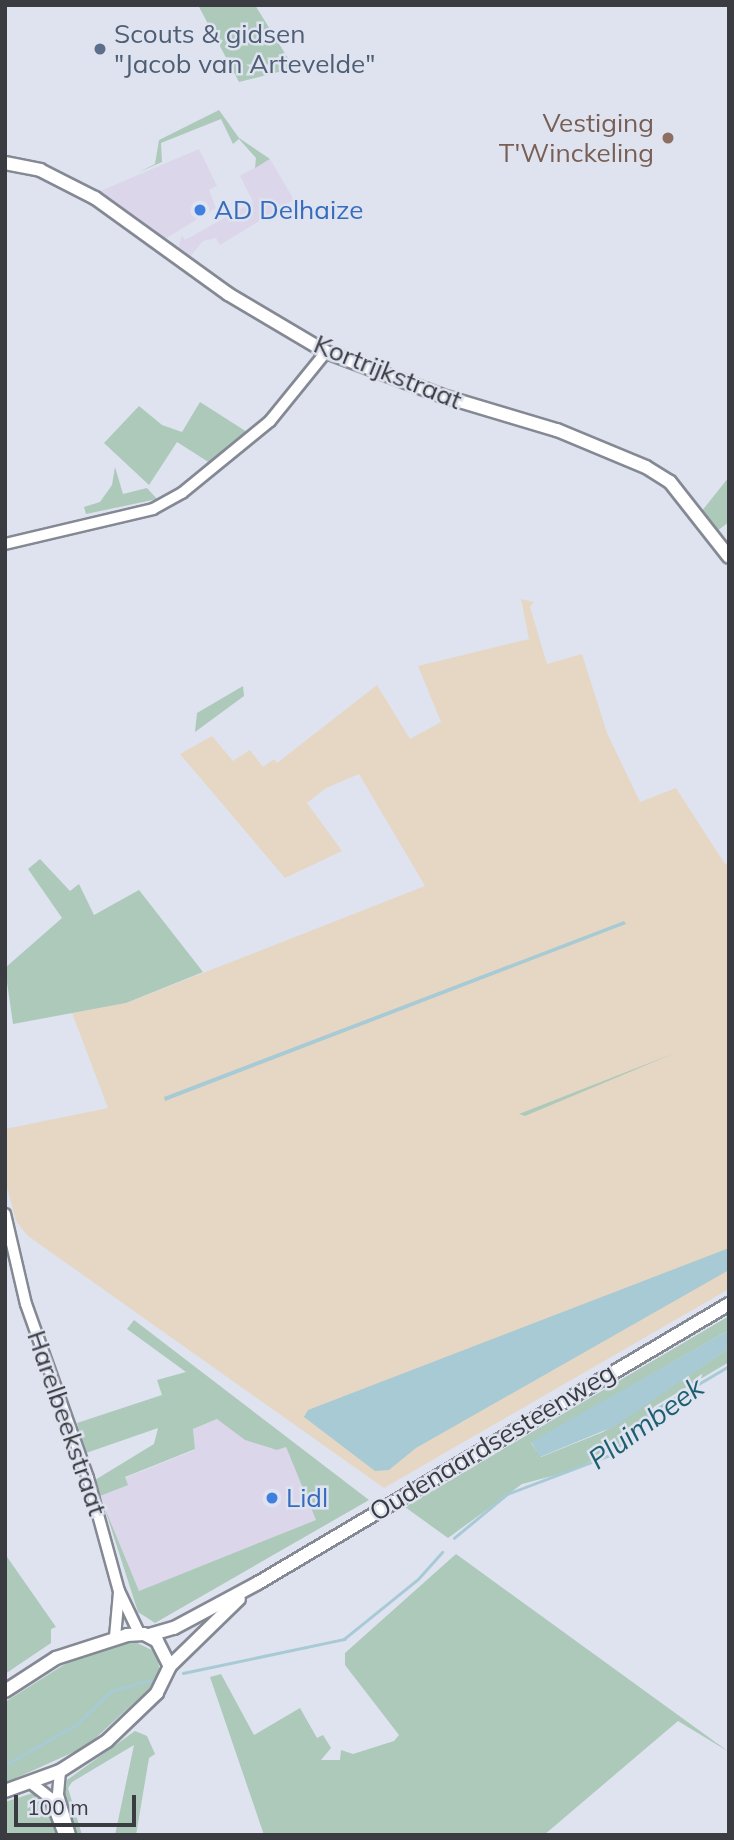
<!DOCTYPE html>
<style>
body{margin:0}
#map{position:relative;width:734px;height:1840px;overflow:hidden;background:#dee3ef;font-family:Mulish,sans-serif}
div>[style]{position:absolute}
.commercial>*{inset:0;background:#dcd6eb}
.industrial>*{inset:0;background:#e6d7c5}
.green>*{inset:0;background:#acc9ba}
.water>*{inset:0;background:#a7cad5}
.stream>*{height:2.5px;margin:-1.25px;padding:0 1.25px;transform-origin:1.25px;border-radius:1.25px;background:#a7cad5}
.roads{filter:drop-shadow(2px 0 #848994) drop-shadow(-2px 0 #848994) drop-shadow(0 2px #848994) drop-shadow(0 -2px #848994)}
.minor>*{height:10px;margin:-5px;padding:0 5px;transform-origin:5px;border-radius:5px;background:#fff}
.major>*{height:12px;margin:-6px;padding:0 6px;transform-origin:6px;border-radius:6px;background:#fff}
.dots>*{width:19px;height:19px;translate:-50% -50%;box-sizing:border-box;border:4px solid #dee3ef;border-radius:50%}
span{translate:-50% -50%;white-space:nowrap;text-align:center;line-height:1.15;-webkit-text-stroke:5px #dee3ef;paint-order:stroke}
.service-label{font-size:26px;color:#4e5e75}
.left{translate:0 -50%;text-align:left}
.education-label{font-size:26px;color:#785e54}
.right{translate:-100% -50%;text-align:right}
.shop-label{font-size:26px;color:#366cbe}
.street-label{font-size:26px;color:#3a3c41}
.water-label{font-size:28px;color:#1d5f71;font-style:italic}
.frame{position:absolute;inset:0;border:7px solid #3a3c41;pointer-events:none}
.scale{position:absolute;left:14px;top:1795px;width:122px;height:32px;box-sizing:border-box;border:4px solid #3a3c41;border-top:0;padding-left:9px;font-size:21px;line-height:24px;white-space:nowrap;color:#3a3c41;-webkit-text-stroke:5px #dee3ef;paint-order:stroke}
</style>
<div id="map">
<div class="commercial">
<div style="clip-path:polygon(199px 149px,217px 186px,209px 190px,216px 208px,163px 240px,98px 192px)"></div>
<div style="clip-path:polygon(270px 159px,294px 200px,220px 245px,216px 238px,203px 241px,189px 258px,178px 249px,182px 235px,185px 240px,253px 202px,240px 176px)"></div>
<div style="clip-path:polygon(218px 1419px,245px 1440px,277px 1450px,286px 1447px,316px 1520px,139px 1591px,100px 1496px,127px 1485px,125px 1478px,195px 1450px,193px 1429px)"></div>
</div>
<div class="industrial">
<div style="clip-path:polygon(521px 599px,534px 602px,530px 607px,547px 664px,582px 654px,607px 733px,640px 802px,676px 788px,725px 864px,729px 863px,729px 1289px,384px 1488px,28px 1236px,16px 1221px,5px 1180px,5px 1129px,108px 1108px,72px 1013px,126px 1003px,425px 886px,359px 774px,326px 788px,307px 803px,342px 851px,285px 878px,180px 754px,212px 736px,233px 761px,250px 750px,263px 767px,274px 759px,277px 763px,377px 685px,410px 739px,441px 722px,418px 666px,529px 639px)"></div>
</div>
<div class="green">
<div style="clip-path:polygon(198px 5px,255px 5px,294px 68px,239px 82px)"></div>
<div style="clip-path:polygon(219px 110px,239px 138px,270px 159px,255px 168px,256px 158px,239px 139px,233px 144px,221px 119px,161px 143px,162px 162px,139px 172px,155px 164px,159px 140px)"></div>
<div style="clip-path:polygon(200px 402px,247px 432px,210px 463px,177px 442px,149px 485px,104px 443px,139px 406px,162px 425px,182px 432px)"></div>
<div style="clip-path:polygon(115px 467px,123px 494px,147px 488px,157px 499px,86px 514px,84px 507px,100px 502px,112px 485px)"></div>
<div style="clip-path:polygon(729px 477px,729px 522px,717px 531px,701px 512px)"></div>
<div style="clip-path:polygon(243px 686px,244px 696px,195px 732px,197px 713px)"></div>
<div style="clip-path:polygon(40px 859px,70px 891px,79px 884px,94px 915px,139px 890px,203px 972px,126px 1003px,13px 1024px,5px 968px,62px 918px,28px 869px)"></div>
<div style="clip-path:polygon(675px 1053px,525px 1116px,519px 1114px)"></div>
<div style="clip-path:polygon(729px 1316px,729px 1330px,531px 1443px,541px 1457px,603px 1432px,729px 1348px,729px 1362px,655px 1406px,613px 1450px,571px 1471px,522px 1484px,448px 1538px,405px 1507px)"></div>
<div style="clip-path:polygon(134px 1320px,369px 1500px,155px 1623px,138px 1612px,104px 1506px,139px 1591px,316px 1520px,286px 1447px,277px 1450px,245px 1440px,217px 1419px,193px 1429px,195px 1449px,125px 1477px,128px 1485px,100px 1496px,95px 1480px,154px 1444px,158px 1428px,86px 1453px,77px 1423px,162px 1395px,157px 1380px,186px 1372px,127px 1329px)"></div>
<div style="clip-path:polygon(5px 1554px,56px 1627px,51px 1629px,51px 1643px,5px 1674px)"></div>
<div style="clip-path:polygon(456px 1554px,729px 1752px,678px 1721px,544px 1835px,264px 1835px,210px 1677px,221px 1674px,254px 1735px,300px 1708px,317px 1738px,323px 1735px,331px 1748px,321px 1760px,340px 1760px,341px 1750px,353px 1754px,394px 1741px,399px 1735px,345px 1665px,345px 1653px)"></div>
<div style="clip-path:polygon(133px 1641px,156px 1652px,160px 1671px,151px 1687px,87px 1746px,5px 1783px,5px 1702px,73px 1659px)"></div>
<div style="clip-path:polygon(135px 1731px,147px 1736px,155px 1754px,149px 1758px,136px 1835px,115px 1835px,134px 1745px,72px 1782px,68px 1788px,82px 1835px,74px 1835px,61px 1792px,67px 1780px)"></div>
<div style="clip-path:polygon(33px 1793px,46px 1805px,58px 1835px,5px 1835px,5px 1802px)"></div>
</div>
<div class="water">
<div style="clip-path:polygon(624px 921px,626px 924px,165px 1101px,164px 1097px)"></div>
<div style="clip-path:polygon(729px 1248px,729px 1270px,416px 1448px,389px 1470px,375px 1471px,304px 1417px,308px 1410px)"></div>
<div style="clip-path:polygon(729px 1330px,729px 1348px,615px 1426px,540px 1457px,531px 1442px)"></div>
</div>
<div class="stream">
<div style="left:454px;top:1538px;width:69px;rotate:-39.7deg"></div>
<div style="left:507px;top:1494px;width:110px;rotate:-20.7deg"></div>
<div style="left:610px;top:1455px;width:59px;rotate:-46.4deg"></div>
<div style="left:651px;top:1412px;width:91px;rotate:-30.5deg"></div>
<div style="left:183px;top:1673px;width:165px;rotate:-11.9deg"></div>
<div style="left:344px;top:1639px;width:95px;rotate:-39deg"></div>
<div style="left:418px;top:1579px;width:36px;rotate:-48deg"></div>
<div style="left:5px;top:1765px;width:81px;rotate:-29.4deg"></div>
<div style="left:76px;top:1725px;width:49px;rotate:-44.2deg"></div>
<div style="left:111px;top:1691px;width:41px;rotate:-15.8deg"></div>
</div>
<div class="roads">
<div class="minor">
<div style="left:5px;top:544px;width:152px;rotate:-13.3deg"></div>
<div style="left:153px;top:509px;width:33px;rotate:-29deg"></div>
<div style="left:182px;top:493px;width:114px;rotate:-39.3deg"></div>
<div style="left:270px;top:421px;width:89px;rotate:-50.9deg"></div>
<div style="left:5px;top:1214px;width:92px;rotate:76.9deg"></div>
<div style="left:26px;top:1304px;width:185px;rotate:70.4deg"></div>
<div style="left:88px;top:1478px;width:117px;rotate:74.7deg"></div>
<div style="left:119px;top:1591px;width:47px;rotate:64.5deg"></div>
<div style="left:115px;top:1637px;width:45px;rotate:-84.9deg"></div>
<div style="left:60px;top:1771px;width:24px;rotate:95deg"></div>
<div style="left:58px;top:1795px;width:42px;rotate:73.3deg"></div>
<div style="left:31px;top:1783px;width:24px;rotate:38deg"></div>
<div style="left:50px;top:1798px;width:39px;rotate:69deg"></div>
</div>
<div class="major">
<div style="left:5px;top:163px;width:36px;rotate:11deg"></div>
<div style="left:40px;top:170px;width:62px;rotate:27deg"></div>
<div style="left:95px;top:198px;width:164px;rotate:35.8deg"></div>
<div style="left:228px;top:294px;width:114px;rotate:30.6deg"></div>
<div style="left:326px;top:352px;width:128px;rotate:20.6deg"></div>
<div style="left:446px;top:397px;width:116px;rotate:16.6deg"></div>
<div style="left:557px;top:430px;width:96px;rotate:22.6deg"></div>
<div style="left:646px;top:467px;width:28px;rotate:32deg"></div>
<div style="left:670px;top:482px;width:95px;rotate:51.8deg"></div>
<div style="left:149px;top:1635px;width:26px;rotate:-16deg"></div>
<div style="left:174px;top:1628px;width:95px;rotate:-28.2deg"></div>
<div style="left:258px;top:1583px;width:547px;rotate:-30.64deg"></div>
<div style="left:170px;top:1666px;width:96px;rotate:-44.2deg"></div>
<div style="left:5px;top:1691px;width:61px;rotate:-32.9deg"></div>
<div style="left:56px;top:1658px;width:75px;rotate:-17.9deg"></div>
<div style="left:127px;top:1635px;width:17px;rotate:-3deg"></div>
<div style="left:144px;top:1634px;width:15px;rotate:28deg"></div>
<div style="left:157px;top:1641px;width:28px;rotate:63deg"></div>
<div style="left:170px;top:1666px;width:30px;rotate:116deg"></div>
<div style="left:157px;top:1693px;width:69px;rotate:136.2deg"></div>
<div style="left:107px;top:1741px;width:56px;rotate:147.4deg"></div>
<div style="left:60px;top:1771px;width:59px;rotate:160deg"></div>
</div>
</div>
<div class="dots">
<div style="left:100px;top:49px;background:#5c6f8a"></div>
<div style="left:668px;top:138px;background:#8d6e63"></div>
<div style="left:200px;top:210px;background:#3f7fe0"></div>
<div style="left:272px;top:1498px;background:#3f7fe0"></div>
</div>
<div class="service-label">
<span class="left" style="left:114px;top:49px">Scouts &amp; gidsen<br>"Jacob van Artevelde"</span>
</div>
<div class="education-label">
<span class="right" style="left:654px;top:138px">Vestiging<br>T'Winckeling</span>
</div>
<div class="shop-label">
<span class="left" style="left:214px;top:210px">AD Delhaize</span>
<span class="left" style="left:286px;top:1498px">Lidl</span>
</div>
<div class="street-label">
<span style="left:388px;top:372px;rotate:22deg">Kortrijkstraat</span>
<span style="left:67px;top:1423px;rotate:71deg">Harelbeekstraat</span>
<span style="left:492px;top:1442px;rotate:-31deg">Oudenaardsesteenweg</span>
</div>
<div class="water-label">
<span style="left:646px;top:1423px;rotate:-36deg">Pluimbeek</span>
</div>
<div class="frame"></div>
<div class="scale">100 m</div>
</div>
